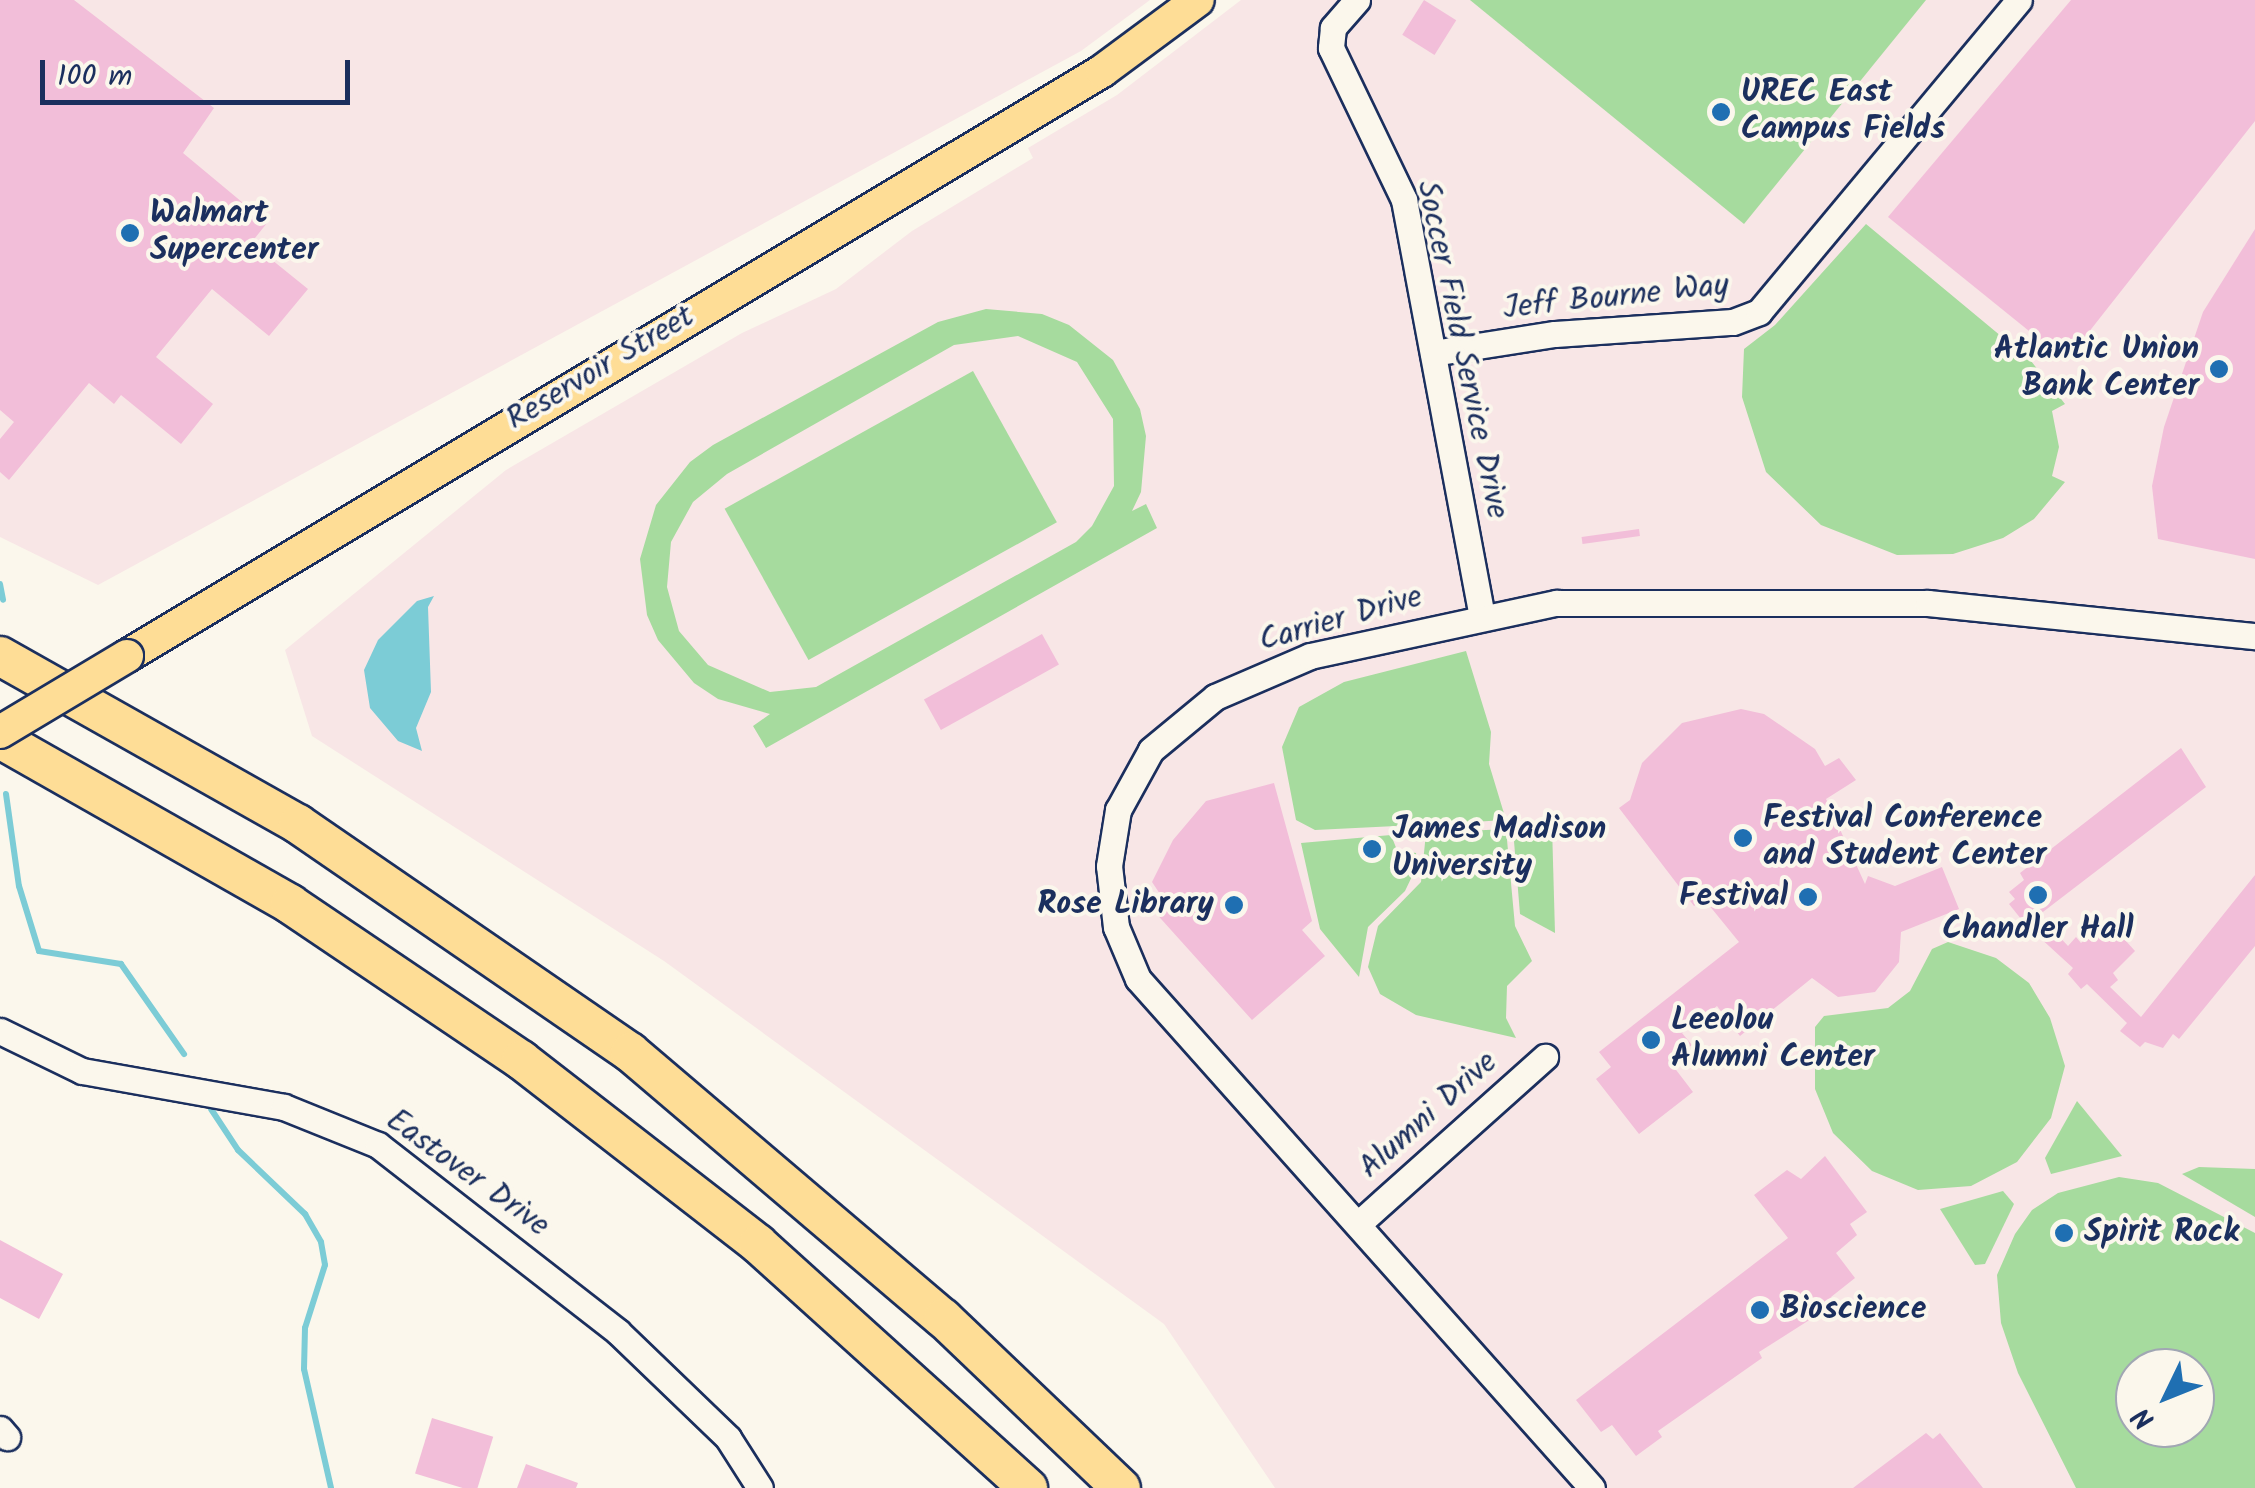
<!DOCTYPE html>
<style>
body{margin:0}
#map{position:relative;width:2255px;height:1488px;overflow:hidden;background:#fbf7ec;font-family:Kalam,sans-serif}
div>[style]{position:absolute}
.built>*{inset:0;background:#f8e6e6}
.green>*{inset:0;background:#a6db9e;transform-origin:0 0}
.water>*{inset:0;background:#7cccd6}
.stream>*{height:6px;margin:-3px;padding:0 3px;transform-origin:3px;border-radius:3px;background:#7cccd6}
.building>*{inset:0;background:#f2bed9;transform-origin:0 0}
.roads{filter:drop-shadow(2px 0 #1b2f5e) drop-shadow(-2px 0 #1b2f5e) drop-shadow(0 2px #1b2f5e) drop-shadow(0 -2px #1b2f5e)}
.minor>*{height:25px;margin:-12.5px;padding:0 12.5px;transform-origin:12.5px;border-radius:12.5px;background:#fbf7ec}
.major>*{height:32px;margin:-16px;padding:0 16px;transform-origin:16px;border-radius:16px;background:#fedd96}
.highway>*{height:38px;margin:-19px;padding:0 19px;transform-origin:19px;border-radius:19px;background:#fedd96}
.bridges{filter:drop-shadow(2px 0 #1b2f5e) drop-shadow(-2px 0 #1b2f5e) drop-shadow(0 2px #1b2f5e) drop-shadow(0 -2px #1b2f5e)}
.major-bridge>*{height:32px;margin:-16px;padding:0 16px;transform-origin:16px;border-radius:16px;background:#fedd96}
.dots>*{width:28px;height:28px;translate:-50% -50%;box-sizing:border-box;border:5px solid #fbf7ec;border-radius:50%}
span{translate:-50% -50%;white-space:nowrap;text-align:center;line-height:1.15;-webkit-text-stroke:8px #fbf7ec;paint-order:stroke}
.poi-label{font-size:32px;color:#1b2f5e;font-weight:700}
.left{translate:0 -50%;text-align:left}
.right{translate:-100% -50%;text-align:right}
.street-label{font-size:32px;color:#1b2f5e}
.north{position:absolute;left:2115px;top:1348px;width:100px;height:100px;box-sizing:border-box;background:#fbf7ec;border:2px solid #a1a7b3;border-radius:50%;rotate:227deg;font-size:28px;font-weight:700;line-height:40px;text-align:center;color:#1b2f5e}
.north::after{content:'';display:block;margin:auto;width:35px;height:45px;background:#1f6fb2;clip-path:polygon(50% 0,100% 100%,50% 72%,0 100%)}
.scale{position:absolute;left:40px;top:60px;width:310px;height:45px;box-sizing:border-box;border:5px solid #1b2f5e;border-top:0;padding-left:12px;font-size:30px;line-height:35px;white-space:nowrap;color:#1b2f5e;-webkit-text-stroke:8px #fbf7ec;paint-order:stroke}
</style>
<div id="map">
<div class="built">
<div style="clip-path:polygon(0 0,1150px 0,1081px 51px,98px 585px,0 537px)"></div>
<div style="clip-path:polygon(evenodd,1241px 0,2255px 0,2255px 1488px,1275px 1488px,1164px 1324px,664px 961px,312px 736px,285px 650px,506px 470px,742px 333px,836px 289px,912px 231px,1033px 158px,1028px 148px,1117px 95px,1241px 0,2135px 1368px,2195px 1368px,2195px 1428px,2135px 1428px,2135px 1368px)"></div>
</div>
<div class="green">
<div style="clip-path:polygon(1470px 0,1926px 0,1744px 224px)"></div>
<div style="clip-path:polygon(1866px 224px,2031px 361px,2065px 404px,2052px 411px,2059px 447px,2052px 476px,2065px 482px,2034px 519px,2003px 538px,1953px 554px,1897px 555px,1821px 525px,1766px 472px,1742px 397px,1744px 349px,1775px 325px)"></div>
<div style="clip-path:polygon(evenodd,986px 309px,1042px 314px,1069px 325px,1113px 360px,1140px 409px,1146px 436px,1141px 492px,1132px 511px,1146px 504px,1157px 528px,766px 748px,753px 726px,770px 714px,718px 699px,694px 683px,658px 640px,647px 615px,640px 559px,656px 505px,690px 462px,713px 445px,938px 322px,986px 309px,1018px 336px,1077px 362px,1113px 419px,1114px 486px,1092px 526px,1076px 542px,816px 687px,770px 692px,708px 665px,679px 631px,667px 587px,671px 542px,693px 502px,727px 474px,954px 345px,1018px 336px)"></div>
<div style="left:973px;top:371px;width:173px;height:284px;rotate:61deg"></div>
<div style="clip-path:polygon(1466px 651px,1491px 732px,1489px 764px,1506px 820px,1420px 825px,1407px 819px,1396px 826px,1315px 830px,1296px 820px,1282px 747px,1299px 707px,1344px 682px)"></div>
<div style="clip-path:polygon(1552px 826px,1555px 933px,1520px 914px,1513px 829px)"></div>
<div style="clip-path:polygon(1506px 829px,1515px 926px,1532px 961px,1507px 986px,1506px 1018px,1516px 1038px,1416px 1015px,1380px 994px,1368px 967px,1378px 926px,1421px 882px,1426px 833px)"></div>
<div style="clip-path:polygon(1391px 835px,1397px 850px,1416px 853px,1417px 866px,1405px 891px,1368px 927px,1359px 977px,1320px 929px,1301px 843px)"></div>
<div style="clip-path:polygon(1948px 942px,1996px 958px,2029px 983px,2050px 1018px,2065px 1066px,2051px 1118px,2017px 1162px,1971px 1186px,1918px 1190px,1872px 1171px,1833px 1133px,1815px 1089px,1815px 1027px,1824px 1016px,1888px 1008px,1910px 991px,1932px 949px)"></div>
<div style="clip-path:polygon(2077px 1101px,2122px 1156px,2051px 1174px,2045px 1158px)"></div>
<div style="clip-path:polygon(2199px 1167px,2255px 1169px,2255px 1217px,2182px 1174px)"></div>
<div style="clip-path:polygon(evenodd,2119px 1177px,2158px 1183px,2255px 1233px,2255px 1488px,2076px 1488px,2018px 1373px,2001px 1323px,1997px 1275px,2015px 1234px,2032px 1210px,2058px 1193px,2119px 1177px,2135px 1368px,2195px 1368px,2195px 1428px,2135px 1428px,2135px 1368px)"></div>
<div style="clip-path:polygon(2003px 1191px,2014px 1204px,1985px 1264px,1975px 1265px,1940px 1209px)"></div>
</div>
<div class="water">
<div style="clip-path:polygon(434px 596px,428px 607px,431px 692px,416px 728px,422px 751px,398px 741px,370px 708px,364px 670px,378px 640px,417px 601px)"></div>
</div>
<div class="stream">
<div style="left:0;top:584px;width:16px;rotate:79deg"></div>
<div style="left:6px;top:794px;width:93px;rotate:82deg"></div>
<div style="left:19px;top:886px;width:68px;rotate:72.9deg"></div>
<div style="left:39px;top:951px;width:83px;rotate:9deg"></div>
<div style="left:121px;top:964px;width:110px;rotate:55deg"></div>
<div style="left:211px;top:1109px;width:49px;rotate:56.6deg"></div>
<div style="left:238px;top:1150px;width:93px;rotate:43.7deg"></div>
<div style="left:305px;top:1214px;width:32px;rotate:60deg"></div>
<div style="left:321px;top:1242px;width:23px;rotate:80deg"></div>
<div style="left:325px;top:1265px;width:66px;rotate:107.6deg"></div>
<div style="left:305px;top:1328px;width:41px;rotate:91.4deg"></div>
<div style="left:304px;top:1369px;width:122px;rotate:77.2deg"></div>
</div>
<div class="building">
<div style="clip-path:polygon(0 0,74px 0,214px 108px,183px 153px,267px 223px,251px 243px,308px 289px,269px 336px,212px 289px,156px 357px,213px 404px,181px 444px,121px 395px,114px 404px,89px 383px,9px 480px,0 472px,0 439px,14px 422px,0 410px)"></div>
<div style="left:1424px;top:0;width:38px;height:41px;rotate:32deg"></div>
<div style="clip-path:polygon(2071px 0,2255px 0,2255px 121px,2066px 361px,1888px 217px)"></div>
<div style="clip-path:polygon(2255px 229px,2255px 559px,2158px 539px,2152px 486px,2164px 427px,2203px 312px)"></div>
<div style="left:1639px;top:529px;width:7px;height:58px;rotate:82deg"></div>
<div style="left:1042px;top:634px;width:35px;height:135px;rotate:61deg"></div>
<div style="clip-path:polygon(1741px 709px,1764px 714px,1815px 749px,1825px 766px,1839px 758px,1856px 780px,1826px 799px,1865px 884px,1868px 876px,1895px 886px,1942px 867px,1959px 909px,1901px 932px,1899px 962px,1875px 992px,1838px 997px,1812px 978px,1740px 1036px,1717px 1006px,1682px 1033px,1692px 1045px,1670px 1062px,1693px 1092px,1639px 1134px,1596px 1079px,1611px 1067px,1599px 1052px,1739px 942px,1704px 899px,1694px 906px,1619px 808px,1630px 800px,1642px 763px,1682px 723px)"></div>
<div style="clip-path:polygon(2181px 748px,2206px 787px,2039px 915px,2068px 946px,2076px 937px,2081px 943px,2106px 919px,2135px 951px,2113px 973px,2118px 980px,2110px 987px,2141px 1017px,2255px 875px,2255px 946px,2179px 1039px,2173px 1034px,2163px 1048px,2145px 1042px,2140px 1047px,2120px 1031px,2127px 1023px,2087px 984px,2081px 989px,2068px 974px,2073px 968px,2025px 924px,2009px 904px,2015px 899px,2009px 892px,2024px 880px,2020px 873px)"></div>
<div style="clip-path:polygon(1274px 783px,1312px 921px,1302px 930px,1325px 956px,1252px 1020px,1153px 910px,1164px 900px,1152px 882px,1173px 840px,1206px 801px)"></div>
<div style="clip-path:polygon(1825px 1156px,1867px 1212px,1850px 1224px,1857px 1235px,1836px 1253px,1855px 1278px,1831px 1297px,1836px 1303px,1759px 1352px,1762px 1358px,1658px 1431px,1662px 1437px,1636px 1456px,1612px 1425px,1601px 1432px,1576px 1400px,1788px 1238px,1754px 1195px,1787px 1170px,1801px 1179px)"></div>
<div style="clip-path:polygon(0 1240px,63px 1274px,39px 1319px,0 1298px)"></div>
<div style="left:432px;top:1418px;width:64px;height:58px;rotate:17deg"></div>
<div style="clip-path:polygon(1926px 1433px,1933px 1439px,1940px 1433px,1983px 1488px,1853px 1488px)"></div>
<div style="clip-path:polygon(526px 1464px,578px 1483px,576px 1488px,517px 1488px)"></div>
</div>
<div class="roads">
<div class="minor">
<div style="left:1357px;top:0;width:37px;rotate:131deg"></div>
<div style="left:1333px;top:28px;width:20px;rotate:96deg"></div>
<div style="left:1331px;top:48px;width:169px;rotate:64.3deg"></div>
<div style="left:1404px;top:200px;width:422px;rotate:79.4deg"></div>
<div style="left:1433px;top:353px;width:123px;rotate:-8.9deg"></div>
<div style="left:1555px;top:334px;width:178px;rotate:-3.9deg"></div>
<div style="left:1733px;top:322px;width:28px;rotate:-21deg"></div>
<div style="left:1759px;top:312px;width:406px;rotate:-50.2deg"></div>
<div style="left:0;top:1031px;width:91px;rotate:26deg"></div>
<div style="left:82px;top:1071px;width:205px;rotate:10.1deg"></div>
<div style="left:284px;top:1107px;width:101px;rotate:22deg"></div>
<div style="left:378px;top:1145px;width:304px;rotate:37.9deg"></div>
<div style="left:618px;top:1332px;width:153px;rotate:43.9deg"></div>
<div style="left:728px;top:1438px;width:59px;rotate:57.4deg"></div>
<div style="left:1358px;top:1224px;width:251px;rotate:-41.8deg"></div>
<div style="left:0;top:1429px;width:11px;rotate:49deg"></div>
<div style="left:1592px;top:1488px;width:682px;rotate:-131.73deg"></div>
<div style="left:1138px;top:979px;width:56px;rotate:-112.9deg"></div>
<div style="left:1116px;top:927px;width:61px;rotate:-96.5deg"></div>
<div style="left:1109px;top:866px;width:57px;rotate:-80.9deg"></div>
<div style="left:1118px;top:810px;width:68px;rotate:-61.2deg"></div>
<div style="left:1151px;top:750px;width:83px;rotate:-39.6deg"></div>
<div style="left:1215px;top:697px;width:103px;rotate:-23.3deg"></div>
<div style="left:1310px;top:656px;width:252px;rotate:-12.2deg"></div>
<div style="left:1556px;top:603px;width:372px"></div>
<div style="left:1928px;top:603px;width:329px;rotate:5.8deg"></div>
</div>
<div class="major">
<div style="left:127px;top:656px;width:1137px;rotate:-30.96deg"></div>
<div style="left:1102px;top:71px;width:119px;rotate:-36.5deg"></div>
</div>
<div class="highway">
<div style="left:0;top:656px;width:342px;rotate:29.4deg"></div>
<div style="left:298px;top:824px;width:403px;rotate:34.5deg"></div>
<div style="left:630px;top:1052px;width:411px;rotate:40.4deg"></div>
<div style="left:943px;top:1318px;width:246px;rotate:43.7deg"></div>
<div style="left:0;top:739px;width:334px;rotate:29.6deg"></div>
<div style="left:290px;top:904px;width:279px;rotate:34deg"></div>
<div style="left:521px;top:1060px;width:300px;rotate:37.8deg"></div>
<div style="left:758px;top:1244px;width:364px;rotate:42.1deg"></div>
</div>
</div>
<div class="bridges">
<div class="major-bridge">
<div style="left:0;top:732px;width:148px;rotate:-30.9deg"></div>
</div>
</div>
<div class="dots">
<div style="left:1721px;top:112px;background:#1f6fb2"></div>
<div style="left:130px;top:233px;background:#1f6fb2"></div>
<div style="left:2219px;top:369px;background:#1f6fb2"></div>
<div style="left:1743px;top:838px;background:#1f6fb2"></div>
<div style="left:1372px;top:849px;background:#1f6fb2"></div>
<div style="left:2038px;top:895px;background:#1f6fb2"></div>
<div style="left:1808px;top:897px;background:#1f6fb2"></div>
<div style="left:1234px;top:905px;background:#1f6fb2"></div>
<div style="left:1651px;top:1040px;background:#1f6fb2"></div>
<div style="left:2064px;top:1233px;background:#1f6fb2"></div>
<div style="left:1760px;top:1310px;background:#1f6fb2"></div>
</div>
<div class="poi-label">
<span class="left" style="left:1741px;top:112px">UREC East<br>Campus Fields</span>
<span class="left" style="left:150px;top:233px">Walmart<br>Supercenter</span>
<span class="right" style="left:2199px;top:369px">Atlantic Union<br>Bank Center</span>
<span class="left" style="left:1763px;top:838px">Festival Conference<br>and Student Center</span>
<span class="left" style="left:1392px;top:849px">James Madison<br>University</span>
<span class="right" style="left:1788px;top:897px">Festival</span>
<span class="right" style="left:1214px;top:905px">Rose Library</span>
<span style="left:2038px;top:930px">Chandler Hall</span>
<span class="left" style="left:1671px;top:1040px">Leeolou<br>Alumni Center</span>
<span class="left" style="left:2084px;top:1233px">Spirit Rock</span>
<span class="left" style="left:1780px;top:1310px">Bioscience</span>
</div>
<div class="street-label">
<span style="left:1616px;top:298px;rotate:-6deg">Jeff Bourne Way</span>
<span style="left:1461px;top:350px;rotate:78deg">Soccer Field Service Drive</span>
<span style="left:601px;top:369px;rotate:-31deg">Reservoir Street</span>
<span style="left:1341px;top:620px;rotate:-16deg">Carrier Drive</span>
<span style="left:1429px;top:1116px;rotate:-42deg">Alumni Drive</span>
<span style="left:467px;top:1174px;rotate:36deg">Eastover Drive</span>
</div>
<div class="north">N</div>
<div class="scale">100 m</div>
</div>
